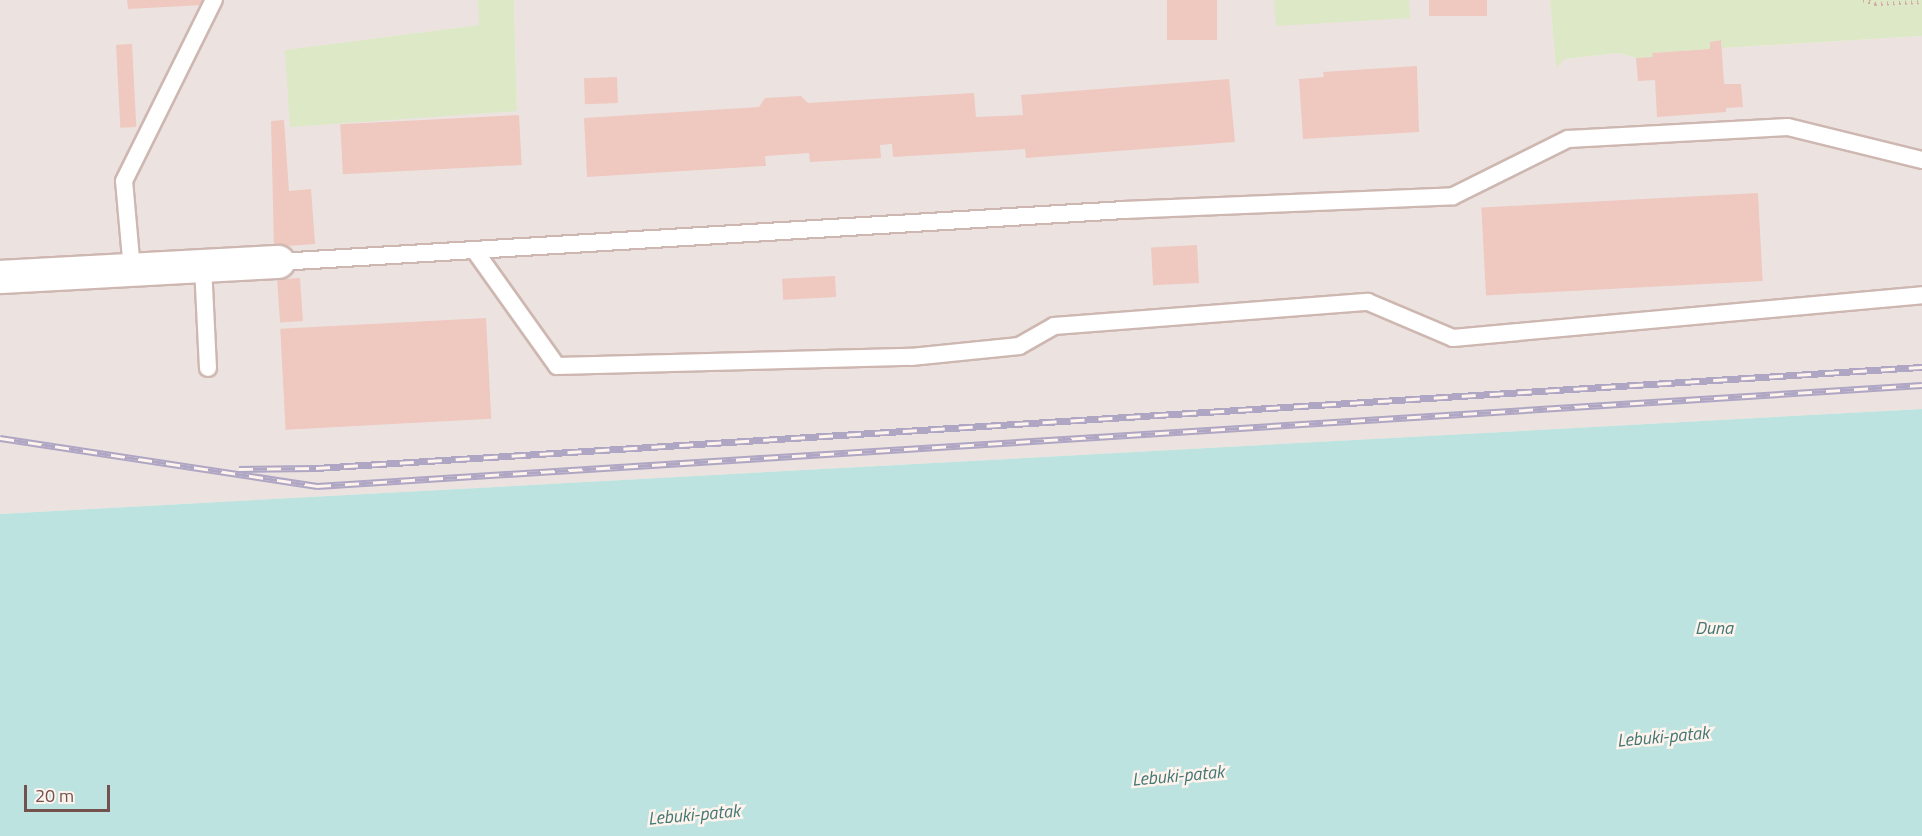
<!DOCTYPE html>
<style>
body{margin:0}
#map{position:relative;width:1922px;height:836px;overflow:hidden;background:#fbefe7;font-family:"Titillium Web",sans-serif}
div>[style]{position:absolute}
.industrial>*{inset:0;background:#ece3e0}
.green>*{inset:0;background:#dce8c6}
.water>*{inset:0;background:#bce3e0}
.building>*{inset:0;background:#efc8c0;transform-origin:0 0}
.path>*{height:4px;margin-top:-2px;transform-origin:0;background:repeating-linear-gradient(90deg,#d4aba3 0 1.5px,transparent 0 6px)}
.roads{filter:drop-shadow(2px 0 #ceb7b1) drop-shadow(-2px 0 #ceb7b1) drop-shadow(0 2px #ceb7b1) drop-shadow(0 -2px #ceb7b1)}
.lane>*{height:16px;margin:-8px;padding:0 8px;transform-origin:8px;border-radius:8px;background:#fff}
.street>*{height:32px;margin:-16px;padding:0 16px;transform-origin:16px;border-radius:16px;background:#fff}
.rail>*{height:7px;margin-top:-3.5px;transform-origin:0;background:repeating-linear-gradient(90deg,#fef3ed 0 14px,#afa6c4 0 28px);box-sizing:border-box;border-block:2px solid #afa6c4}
span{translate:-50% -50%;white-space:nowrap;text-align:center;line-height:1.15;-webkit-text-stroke:5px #fef3ed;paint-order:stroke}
.water-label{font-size:18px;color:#427774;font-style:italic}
.scale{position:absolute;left:24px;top:785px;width:86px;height:27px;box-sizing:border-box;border:3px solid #73524d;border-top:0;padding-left:8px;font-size:18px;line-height:21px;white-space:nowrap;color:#73524d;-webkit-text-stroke:4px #fef3ed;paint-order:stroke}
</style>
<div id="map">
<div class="industrial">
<div style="clip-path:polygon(0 0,478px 0,480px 25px,286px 50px,517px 111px,514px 0,1550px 0,1556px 67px,1564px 59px,1618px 53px,1636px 58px,1652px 57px,1652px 53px,1710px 49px,1710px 42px,1721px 40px,1722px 48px,1922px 36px,1922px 409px,0 514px)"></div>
</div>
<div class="green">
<div style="clip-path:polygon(478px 0,514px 0,517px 111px,290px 127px,285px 50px,479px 25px)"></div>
<div style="clip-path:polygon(1274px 0,1409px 0,1410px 18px,1276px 26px)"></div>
<div style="clip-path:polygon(1550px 0,1922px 0,1922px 36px,1722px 48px,1721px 40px,1710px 42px,1710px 49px,1653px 53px,1653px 57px,1636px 58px,1618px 53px,1565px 59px,1556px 68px)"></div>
</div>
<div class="water">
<div style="clip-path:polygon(1922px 409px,1922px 836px,0 836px,0 514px)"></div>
</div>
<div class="building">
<div style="clip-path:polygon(127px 0,203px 0,203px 5px,128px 9px)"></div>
<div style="left:1167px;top:0;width:50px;height:40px"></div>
<div style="left:1429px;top:0;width:58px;height:16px"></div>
<div style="clip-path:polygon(1721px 40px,1724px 84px,1741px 84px,1743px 107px,1726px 108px,1726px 112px,1657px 117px,1655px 80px,1638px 81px,1636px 58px,1653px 57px,1652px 53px,1710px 49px,1710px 42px)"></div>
<div style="left:132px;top:44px;width:83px;height:16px;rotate:87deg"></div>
<div style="clip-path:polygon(1417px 66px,1419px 132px,1303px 139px,1299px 79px,1324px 77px,1323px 72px)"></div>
<div style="left:617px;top:77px;width:26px;height:33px;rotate:88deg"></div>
<div style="clip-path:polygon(1229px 79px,1235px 142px,1026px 158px,1025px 149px,893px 157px,892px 144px,880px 145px,881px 158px,810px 162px,809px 153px,765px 156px,766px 166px,587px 177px,584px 118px,759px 107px,765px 98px,801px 96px,808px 103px,974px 93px,976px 117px,1023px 115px,1021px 95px)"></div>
<div style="left:519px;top:115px;width:50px;height:179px;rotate:87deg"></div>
<div style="clip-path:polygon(284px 120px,289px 191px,311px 189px,315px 244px,274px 247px,271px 121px)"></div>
<div style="left:1758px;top:193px;width:88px;height:277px;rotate:87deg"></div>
<div style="left:1197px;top:245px;width:38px;height:46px;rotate:87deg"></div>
<div style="left:835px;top:276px;width:21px;height:53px;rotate:87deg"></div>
<div style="left:300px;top:278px;width:43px;height:23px;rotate:86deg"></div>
<div style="left:486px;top:318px;width:101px;height:206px;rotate:87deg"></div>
</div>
<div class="path">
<div style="left:1863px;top:0;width:13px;rotate:18deg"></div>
<div style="left:1875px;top:4px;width:47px;rotate:-2.4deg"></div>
</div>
<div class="roads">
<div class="lane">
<div style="left:475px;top:251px;width:141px;rotate:54.5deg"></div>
<div style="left:557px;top:366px;width:354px;rotate:-1.5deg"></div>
<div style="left:911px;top:357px;width:109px;rotate:-5.8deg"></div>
<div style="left:1019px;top:346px;width:40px;rotate:-29.7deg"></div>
<div style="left:1054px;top:326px;width:315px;rotate:-4.4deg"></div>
<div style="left:1368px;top:302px;width:92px;rotate:23deg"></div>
<div style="left:1453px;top:338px;width:471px;rotate:-5.2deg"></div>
<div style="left:279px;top:262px;width:848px;rotate:-3.52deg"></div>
<div style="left:1125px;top:210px;width:328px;rotate:-2.4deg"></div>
<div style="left:1453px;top:196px;width:128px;rotate:-26.4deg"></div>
<div style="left:1568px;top:139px;width:220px;rotate:-3.1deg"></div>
<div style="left:1788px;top:127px;width:138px;rotate:13.8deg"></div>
<div style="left:203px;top:266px;width:102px;rotate:87.2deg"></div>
<div style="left:132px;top:270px;width:89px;rotate:-95.1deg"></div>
<div style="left:124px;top:181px;width:202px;rotate:-63.6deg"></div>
</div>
<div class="street">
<div style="left:0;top:277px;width:279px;rotate:-3.1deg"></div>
</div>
</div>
<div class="rail">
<div style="left:0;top:438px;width:321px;rotate:8.6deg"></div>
<div style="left:317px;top:486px;width:1608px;rotate:-3.6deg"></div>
<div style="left:239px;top:469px;width:77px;rotate:-0.7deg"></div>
<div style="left:316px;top:468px;width:1609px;rotate:-3.6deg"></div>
</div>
<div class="water-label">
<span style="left:1714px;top:628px">Duna</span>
<span style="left:1663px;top:737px;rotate:-5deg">Lebuki-patak</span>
<span style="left:1178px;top:776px;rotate:-5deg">Lebuki-patak</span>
<span style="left:694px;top:815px;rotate:-5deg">Lebuki-patak</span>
</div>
<div class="scale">20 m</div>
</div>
